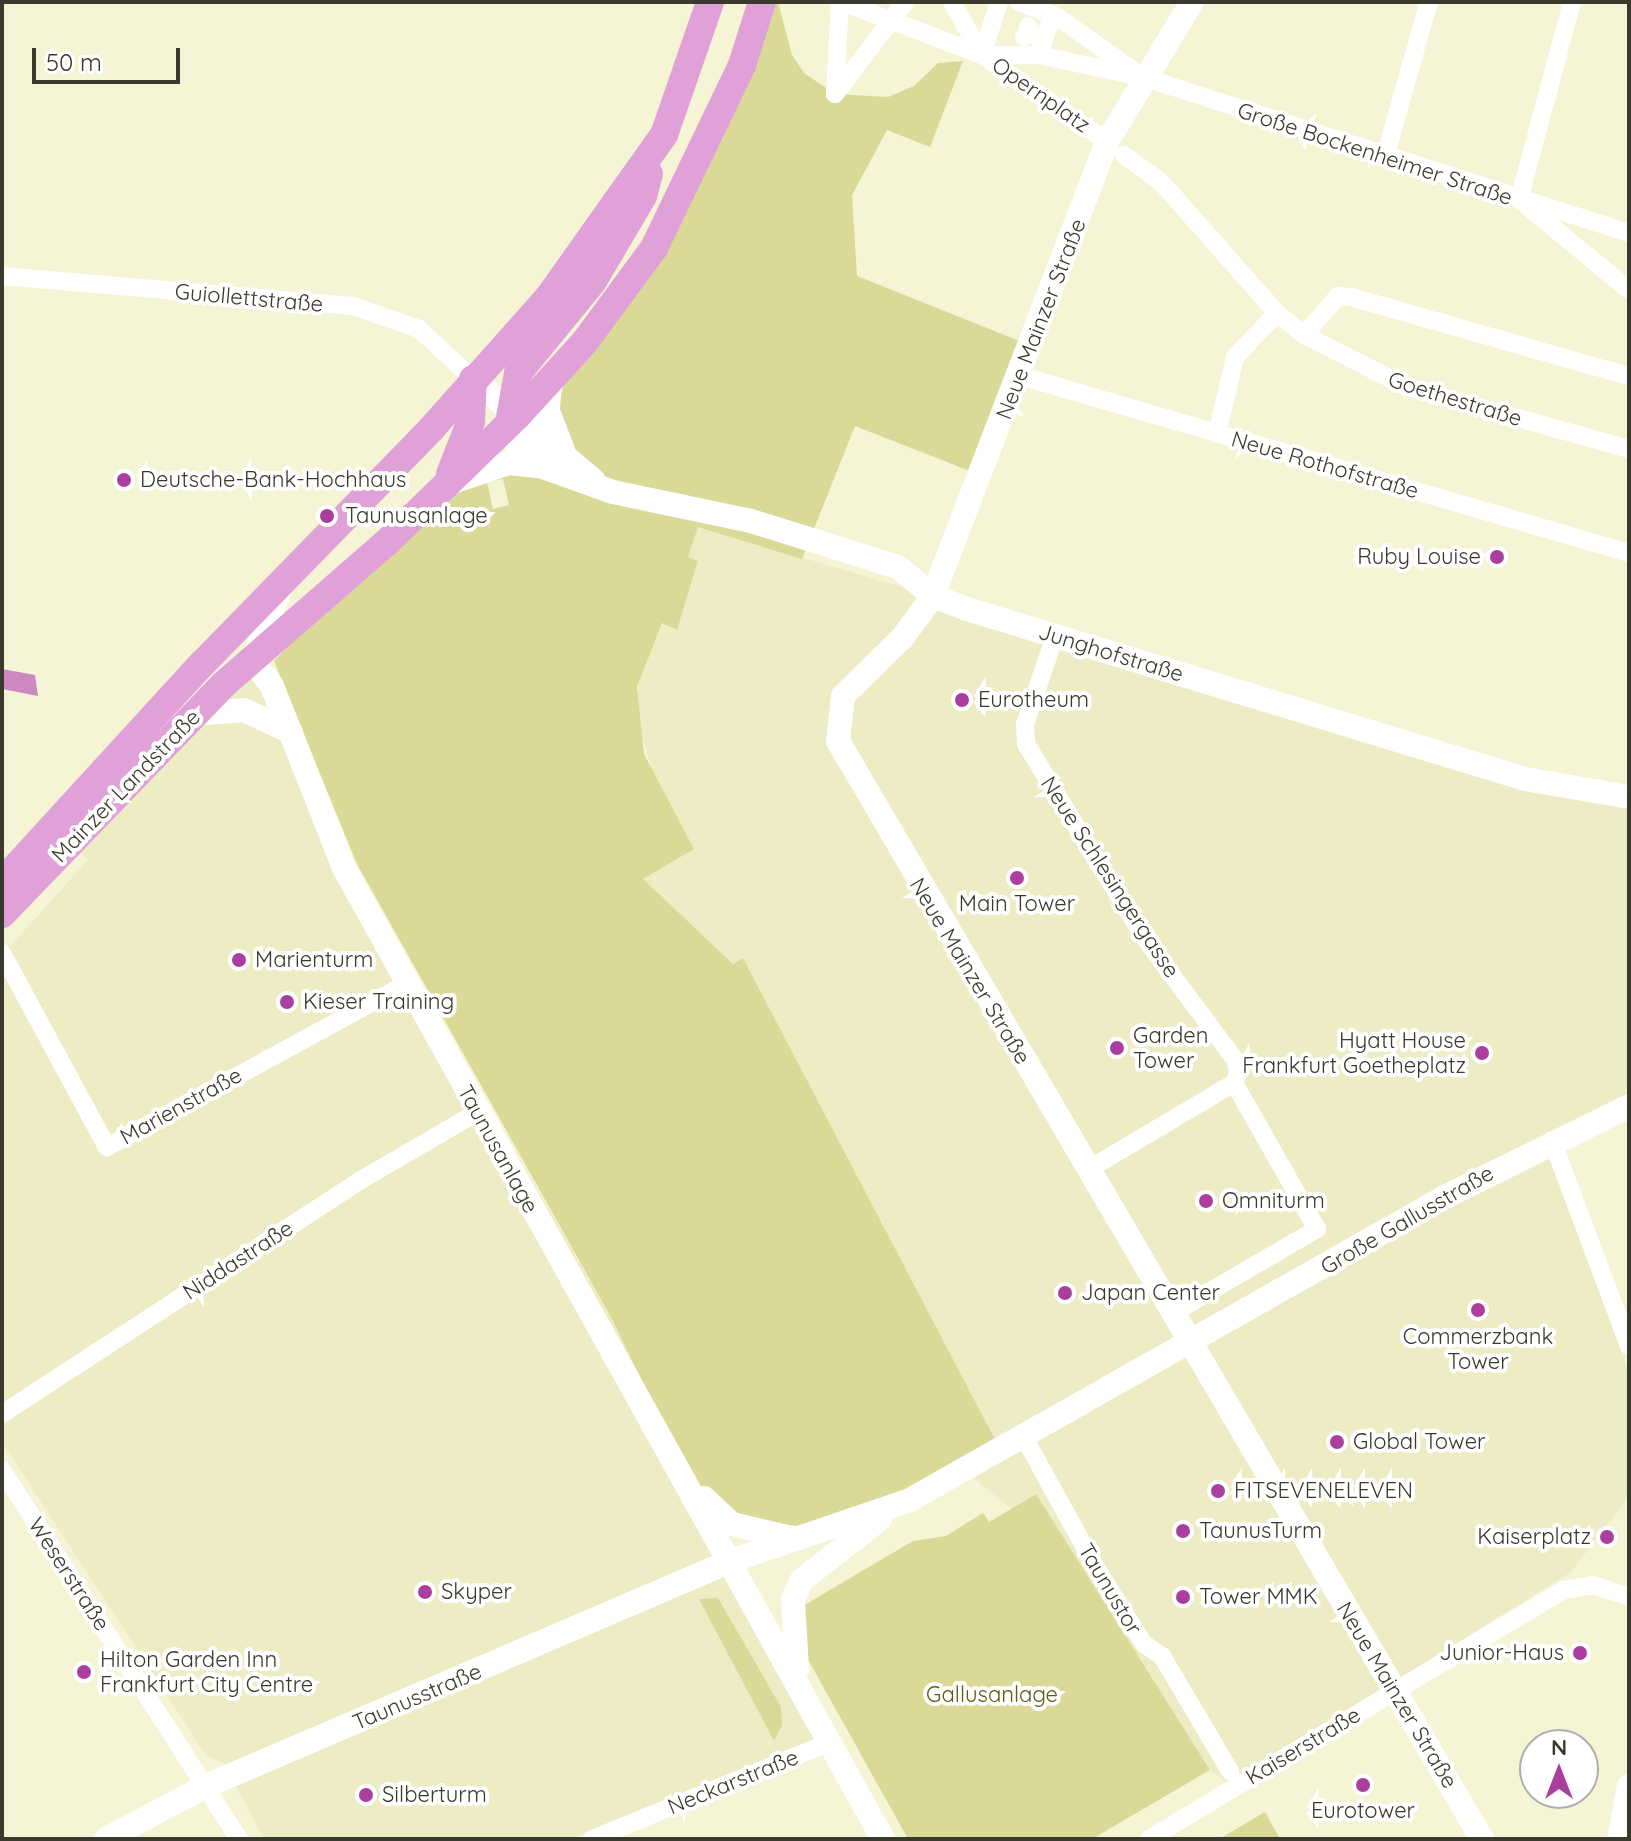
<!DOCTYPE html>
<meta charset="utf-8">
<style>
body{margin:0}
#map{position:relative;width:1631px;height:1841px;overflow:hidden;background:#f5f4d5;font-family:Quicksand,sans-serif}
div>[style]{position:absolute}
.built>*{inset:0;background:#edecc5}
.green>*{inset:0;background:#dbd997}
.water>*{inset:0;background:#cd88c2}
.street>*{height:18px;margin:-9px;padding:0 9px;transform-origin:9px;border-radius:9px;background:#fff}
.secondary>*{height:24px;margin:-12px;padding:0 12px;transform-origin:12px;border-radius:12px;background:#fff}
.primary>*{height:28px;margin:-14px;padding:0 14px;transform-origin:14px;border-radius:14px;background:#e0a1d8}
.dots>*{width:22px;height:22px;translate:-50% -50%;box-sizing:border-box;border:4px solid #fff;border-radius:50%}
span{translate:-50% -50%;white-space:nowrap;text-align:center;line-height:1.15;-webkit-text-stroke:8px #fff;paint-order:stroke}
.street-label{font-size:22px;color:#3a392d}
.poi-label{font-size:22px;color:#3a392d}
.left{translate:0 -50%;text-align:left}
.right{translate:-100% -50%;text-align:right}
.park-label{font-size:22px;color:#5e5b18}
.frame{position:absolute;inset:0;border:4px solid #3a392d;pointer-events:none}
.north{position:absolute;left:1519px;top:1729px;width:80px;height:80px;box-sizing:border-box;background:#fff;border:2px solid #b0b0ab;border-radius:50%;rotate:0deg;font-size:22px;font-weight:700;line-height:32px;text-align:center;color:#3a392d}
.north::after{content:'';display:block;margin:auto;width:28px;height:36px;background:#ab3f9f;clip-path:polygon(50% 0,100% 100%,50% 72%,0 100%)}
.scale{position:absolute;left:32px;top:48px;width:148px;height:36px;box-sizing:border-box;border:4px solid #3a392d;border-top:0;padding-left:10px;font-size:24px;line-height:28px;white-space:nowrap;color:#3a392d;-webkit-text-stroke:6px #fff;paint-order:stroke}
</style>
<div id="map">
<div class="built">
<div style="clip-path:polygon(698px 527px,1629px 801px,1629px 1098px,1544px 1137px,1629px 1372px,1629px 1496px,1571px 1572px,1229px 1784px,1210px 1770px,1036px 1494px,1011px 1508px,967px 1473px,1001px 1452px,743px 958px,733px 964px,643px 879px,694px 849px,655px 782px,635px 708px,641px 670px,663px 623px,677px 630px,698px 561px,688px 558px)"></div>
<div style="clip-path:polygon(252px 661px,335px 878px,510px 1141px,612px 1319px,689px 1479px,827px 1741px,570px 1839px,264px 1839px,224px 1763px,206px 1755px,2px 1442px,2px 955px,88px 860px,72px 844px)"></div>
</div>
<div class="green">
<div style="clip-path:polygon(evenodd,762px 2px,778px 2px,792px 55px,804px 73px,835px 94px,888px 97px,914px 86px,938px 63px,963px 61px,930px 147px,887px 130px,852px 195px,857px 276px,1022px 342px,975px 473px,855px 426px,802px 559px,698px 527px,688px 557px,698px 561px,677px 630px,662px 623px,637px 687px,644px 754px,694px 849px,643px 879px,733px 964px,743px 958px,1002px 1453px,821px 1528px,735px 1520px,689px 1479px,612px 1319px,357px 864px,274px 661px,445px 485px,546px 451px,571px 358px,654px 248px,762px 2px,503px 479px,509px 505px,493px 509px,487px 482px,503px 479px)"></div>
<div style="clip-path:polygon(1036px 1494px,1210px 1770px,1092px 1839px,908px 1839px,796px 1638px,796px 1610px,913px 1541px,946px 1536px,983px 1513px,989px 1522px)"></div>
<div style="clip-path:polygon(718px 1598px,781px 1707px,782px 1725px,774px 1741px,699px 1599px)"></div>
<div style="clip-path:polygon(1265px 1812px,1280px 1839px,1219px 1839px)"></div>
</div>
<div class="water">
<div style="clip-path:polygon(2px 669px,35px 675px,38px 696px,2px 689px)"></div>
</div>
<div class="street">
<div style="left:842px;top:2px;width:150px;rotate:20.7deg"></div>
<div style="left:982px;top:55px;width:142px;rotate:34.7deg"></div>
<div style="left:952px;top:2px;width:61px;rotate:60.5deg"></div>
<div style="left:1019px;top:2px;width:43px;rotate:21.8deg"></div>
<div style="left:1059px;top:18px;width:95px;rotate:35.2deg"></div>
<div style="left:1024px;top:37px;width:7px;rotate:-34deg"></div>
<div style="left:1030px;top:33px;width:7px;rotate:-106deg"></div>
<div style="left:982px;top:55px;width:56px"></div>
<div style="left:1038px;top:55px;width:106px;rotate:11.9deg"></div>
<div style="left:1142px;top:77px;width:511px;rotate:17.76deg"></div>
<div style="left:982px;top:55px;width:56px;rotate:-72.2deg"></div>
<div style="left:1038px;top:55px;width:43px;rotate:-69.4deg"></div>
<div style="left:835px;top:94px;width:116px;rotate:-52.7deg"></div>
<div style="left:835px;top:94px;width:92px;rotate:-86.9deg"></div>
<div style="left:1124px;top:155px;width:46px;rotate:36.1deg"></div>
<div style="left:1161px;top:182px;width:175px;rotate:48.5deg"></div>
<div style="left:1277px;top:313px;width:35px;rotate:39deg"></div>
<div style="left:1304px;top:335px;width:115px;rotate:26.8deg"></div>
<div style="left:1407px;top:387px;width:230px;rotate:15.6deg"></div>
<div style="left:1385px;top:157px;width:161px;rotate:-74.2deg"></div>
<div style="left:1519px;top:200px;width:205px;rotate:-75deg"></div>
<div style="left:1527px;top:206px;width:132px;rotate:39.5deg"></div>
<div style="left:2px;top:276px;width:352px;rotate:4.9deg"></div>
<div style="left:353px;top:306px;width:70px;rotate:19.2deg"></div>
<div style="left:419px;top:329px;width:74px;rotate:42.8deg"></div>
<div style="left:1304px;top:335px;width:52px;rotate:-48.9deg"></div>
<div style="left:1338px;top:296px;width:13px;rotate:4deg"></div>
<div style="left:1351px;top:297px;width:289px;rotate:15.9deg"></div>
<div style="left:1021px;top:376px;width:633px;rotate:16.23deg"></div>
<div style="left:1217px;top:434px;width:79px;rotate:-76.8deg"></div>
<div style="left:1235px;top:357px;width:61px;rotate:-46.3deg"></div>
<div style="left:1055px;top:636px;width:93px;rotate:108.8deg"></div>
<div style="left:1025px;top:724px;width:20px;rotate:87deg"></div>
<div style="left:1026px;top:744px;width:225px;rotate:58.6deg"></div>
<div style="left:1143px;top:936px;width:156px;rotate:53.4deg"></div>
<div style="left:1236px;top:1061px;width:13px;rotate:81deg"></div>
<div style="left:1238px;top:1074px;width:10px;rotate:114deg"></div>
<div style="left:1234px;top:1083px;width:169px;rotate:149.3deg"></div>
<div style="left:2px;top:953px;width:221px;rotate:61.6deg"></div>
<div style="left:107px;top:1147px;width:343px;rotate:-28.6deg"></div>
<div style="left:1552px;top:1140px;width:220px;rotate:69.5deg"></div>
<div style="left:1173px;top:1313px;width:167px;rotate:-30.3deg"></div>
<div style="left:1317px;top:1229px;width:168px;rotate:-119.6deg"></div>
<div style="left:2px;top:1414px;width:429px;rotate:-33.1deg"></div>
<div style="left:361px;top:1180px;width:135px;rotate:-30.2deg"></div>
<div style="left:1025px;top:1439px;width:151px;rotate:61.1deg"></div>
<div style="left:1098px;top:1571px;width:86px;rotate:57.8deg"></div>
<div style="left:1144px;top:1644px;width:22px;rotate:34deg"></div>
<div style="left:1162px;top:1656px;width:134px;rotate:59.4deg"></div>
<div style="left:2px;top:1470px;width:439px;rotate:57.3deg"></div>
<div style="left:592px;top:1839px;width:256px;rotate:-22.1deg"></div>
<div style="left:1149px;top:1839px;width:483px;rotate:-31deg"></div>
<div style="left:1563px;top:1590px;width:30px;rotate:-9deg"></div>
<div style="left:1593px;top:1585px;width:38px;rotate:18deg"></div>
</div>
<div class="secondary">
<div style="left:1192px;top:2px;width:164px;rotate:121.3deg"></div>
<div style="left:1107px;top:142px;width:486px;rotate:111deg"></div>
<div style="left:933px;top:596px;width:51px;rotate:126.2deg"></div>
<div style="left:903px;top:637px;width:84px;rotate:135.5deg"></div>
<div style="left:843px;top:696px;width:45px;rotate:96.3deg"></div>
<div style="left:838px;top:741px;width:1273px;rotate:59.61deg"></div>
<div style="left:473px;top:379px;width:158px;rotate:40.1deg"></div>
<div style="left:550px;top:381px;width:30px;rotate:94deg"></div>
<div style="left:548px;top:411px;width:42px;rotate:69deg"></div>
<div style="left:509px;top:423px;width:20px;rotate:70deg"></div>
<div style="left:516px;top:442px;width:34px;rotate:45deg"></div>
<div style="left:540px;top:466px;width:77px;rotate:19.6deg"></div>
<div style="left:613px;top:492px;width:141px;rotate:11.9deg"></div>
<div style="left:751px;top:521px;width:154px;rotate:17.4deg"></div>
<div style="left:898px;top:567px;width:45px;rotate:39.6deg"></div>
<div style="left:933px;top:596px;width:36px;rotate:21deg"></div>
<div style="left:967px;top:609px;width:583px;rotate:16.94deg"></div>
<div style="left:1525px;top:779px;width:106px;rotate:9.8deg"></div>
<div style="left:455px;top:481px;width:57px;rotate:-18.4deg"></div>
<div style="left:509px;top:463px;width:31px;rotate:6deg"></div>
<div style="left:253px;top:660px;width:81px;rotate:-69.1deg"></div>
<div style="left:252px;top:661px;width:32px;rotate:51deg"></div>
<div style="left:272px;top:686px;width:196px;rotate:68.4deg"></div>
<div style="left:344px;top:868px;width:1111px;rotate:60.97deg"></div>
<div style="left:194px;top:714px;width:50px;rotate:-4.6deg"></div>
<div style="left:244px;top:710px;width:52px;rotate:25.1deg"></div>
<div style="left:704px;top:1498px;width:38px;rotate:43deg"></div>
<div style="left:732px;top:1524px;width:61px;rotate:13.3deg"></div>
<div style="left:797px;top:1669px;width:70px;rotate:-93.3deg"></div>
<div style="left:793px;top:1599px;width:21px;rotate:-65deg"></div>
<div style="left:802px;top:1580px;width:99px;rotate:-38deg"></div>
<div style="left:106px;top:1839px;width:113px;rotate:-27.9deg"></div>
<div style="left:206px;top:1786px;width:571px;rotate:-23.2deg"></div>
<div style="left:731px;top:1561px;width:189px;rotate:-18.8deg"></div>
<div style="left:910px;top:1500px;width:615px;rotate:-29.53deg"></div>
<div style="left:1445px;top:1197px;width:205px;rotate:-26.3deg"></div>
<div style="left:1619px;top:1839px;width:54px;rotate:-79.3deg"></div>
</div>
<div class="primary">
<div style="left:509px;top:423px;width:51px;rotate:-79.8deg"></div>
<div style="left:518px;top:373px;width:119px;rotate:-50.8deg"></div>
<div style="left:593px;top:281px;width:99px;rotate:-59.5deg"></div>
<div style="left:643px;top:196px;width:23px;rotate:-75deg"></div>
<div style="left:450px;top:474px;width:57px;rotate:-68.4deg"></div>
<div style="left:471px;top:421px;width:42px;rotate:-87.3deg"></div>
<div style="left:2px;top:882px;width:297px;rotate:-47.5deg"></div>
<div style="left:203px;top:663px;width:328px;rotate:-45.7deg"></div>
<div style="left:432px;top:428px;width:174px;rotate:-48.3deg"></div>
<div style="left:548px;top:298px;width:200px;rotate:-54.6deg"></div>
<div style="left:664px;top:135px;width:141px;rotate:-70.9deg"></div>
<div style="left:2px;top:914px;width:318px;rotate:-46deg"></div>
<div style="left:223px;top:685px;width:218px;rotate:-41.1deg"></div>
<div style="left:387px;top:542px;width:181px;rotate:-44.1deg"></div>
<div style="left:517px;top:416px;width:99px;rotate:-47.5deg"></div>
<div style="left:584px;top:343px;width:118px;rotate:-53.6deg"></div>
<div style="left:654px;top:248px;width:203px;rotate:-64.3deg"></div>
<div style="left:742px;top:65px;width:66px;rotate:-72.4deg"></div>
</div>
<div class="dots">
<div style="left:124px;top:480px;background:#ab3f9f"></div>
<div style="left:327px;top:516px;background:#ab3f9f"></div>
<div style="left:1497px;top:557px;background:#ab3f9f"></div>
<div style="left:962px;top:700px;background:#ab3f9f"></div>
<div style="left:1017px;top:878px;background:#ab3f9f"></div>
<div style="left:239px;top:960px;background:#ab3f9f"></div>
<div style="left:287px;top:1002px;background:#ab3f9f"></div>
<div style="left:1117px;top:1048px;background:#ab3f9f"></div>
<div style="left:1482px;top:1053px;background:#ab3f9f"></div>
<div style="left:1206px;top:1201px;background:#ab3f9f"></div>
<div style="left:1065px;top:1293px;background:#ab3f9f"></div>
<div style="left:1478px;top:1310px;background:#ab3f9f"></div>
<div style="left:1337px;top:1442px;background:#ab3f9f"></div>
<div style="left:1218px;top:1491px;background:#ab3f9f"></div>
<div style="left:1183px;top:1531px;background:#ab3f9f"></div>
<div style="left:1607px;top:1537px;background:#ab3f9f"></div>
<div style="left:425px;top:1592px;background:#ab3f9f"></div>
<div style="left:1183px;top:1597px;background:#ab3f9f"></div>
<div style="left:1580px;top:1653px;background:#ab3f9f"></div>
<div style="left:84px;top:1672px;background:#ab3f9f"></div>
<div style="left:1363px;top:1785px;background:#ab3f9f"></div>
<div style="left:366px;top:1795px;background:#ab3f9f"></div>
</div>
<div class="street-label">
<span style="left:1041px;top:95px;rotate:35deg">Opernplatz</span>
<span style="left:1375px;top:154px;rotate:18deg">Große Bockenheimer Straße</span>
<span style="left:249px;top:298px;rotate:5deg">Guiollettstraße</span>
<span style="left:1041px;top:319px;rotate:-69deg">Neue Mainzer Straße</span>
<span style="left:1455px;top:399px;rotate:17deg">Goethestraße</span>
<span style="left:1325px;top:465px;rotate:16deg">Neue Rothofstraße</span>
<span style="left:1111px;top:653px;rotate:17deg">Junghofstraße</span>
<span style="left:126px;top:786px;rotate:-46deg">Mainzer Landstraße</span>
<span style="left:1110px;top:877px;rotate:57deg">Neue Schlesingergasse</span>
<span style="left:970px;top:971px;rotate:59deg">Neue Mainzer Straße</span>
<span style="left:181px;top:1106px;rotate:-29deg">Marienstraße</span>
<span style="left:498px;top:1149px;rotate:61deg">Taunusanlage</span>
<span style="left:1407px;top:1220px;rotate:-30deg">Große Gallusstraße</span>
<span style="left:238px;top:1260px;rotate:-33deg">Niddastraße</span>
<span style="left:69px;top:1574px;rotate:57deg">Weserstraße</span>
<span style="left:1110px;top:1589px;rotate:59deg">Taunustor</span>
<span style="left:1397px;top:1695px;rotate:59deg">Neue Mainzer Straße</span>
<span style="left:417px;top:1697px;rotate:-23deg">Taunusstraße</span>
<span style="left:1303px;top:1746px;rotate:-31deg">Kaiserstraße</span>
<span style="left:733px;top:1782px;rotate:-22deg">Neckarstraße</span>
</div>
<div class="poi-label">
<span class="left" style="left:140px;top:480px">Deutsche-Bank-Hochhaus</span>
<span class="left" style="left:345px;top:516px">Taunusanlage</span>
<span class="right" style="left:1481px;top:557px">Ruby Louise</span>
<span class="left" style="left:978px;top:700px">Eurotheum</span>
<span style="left:1017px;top:904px">Main Tower</span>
<span class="left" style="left:255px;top:960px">Marienturm</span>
<span class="left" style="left:303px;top:1002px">Kieser Training</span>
<span class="left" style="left:1133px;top:1048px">Garden<br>Tower</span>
<span class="right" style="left:1466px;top:1053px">Hyatt House<br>Frankfurt Goetheplatz</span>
<span class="left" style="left:1222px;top:1201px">Omniturm</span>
<span class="left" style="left:1081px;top:1293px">Japan Center</span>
<span style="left:1478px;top:1349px">Commerzbank<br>Tower</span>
<span class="left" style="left:1353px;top:1442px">Global Tower</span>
<span class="left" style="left:1234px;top:1491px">FITSEVENELEVEN</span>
<span class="left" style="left:1199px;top:1531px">TaunusTurm</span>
<span class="right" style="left:1591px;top:1537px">Kaiserplatz</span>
<span class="left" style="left:441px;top:1592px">Skyper</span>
<span class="left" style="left:1199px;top:1597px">Tower MMK</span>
<span class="right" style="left:1564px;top:1653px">Junior-Haus</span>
<span class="left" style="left:100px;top:1672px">Hilton Garden Inn<br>Frankfurt City Centre</span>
<span class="left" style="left:382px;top:1795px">Silberturm</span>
<span style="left:1363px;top:1811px">Eurotower</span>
</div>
<div class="park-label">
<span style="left:992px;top:1695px">Gallusanlage</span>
</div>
<div class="frame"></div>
<div class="north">N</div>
<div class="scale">50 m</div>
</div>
